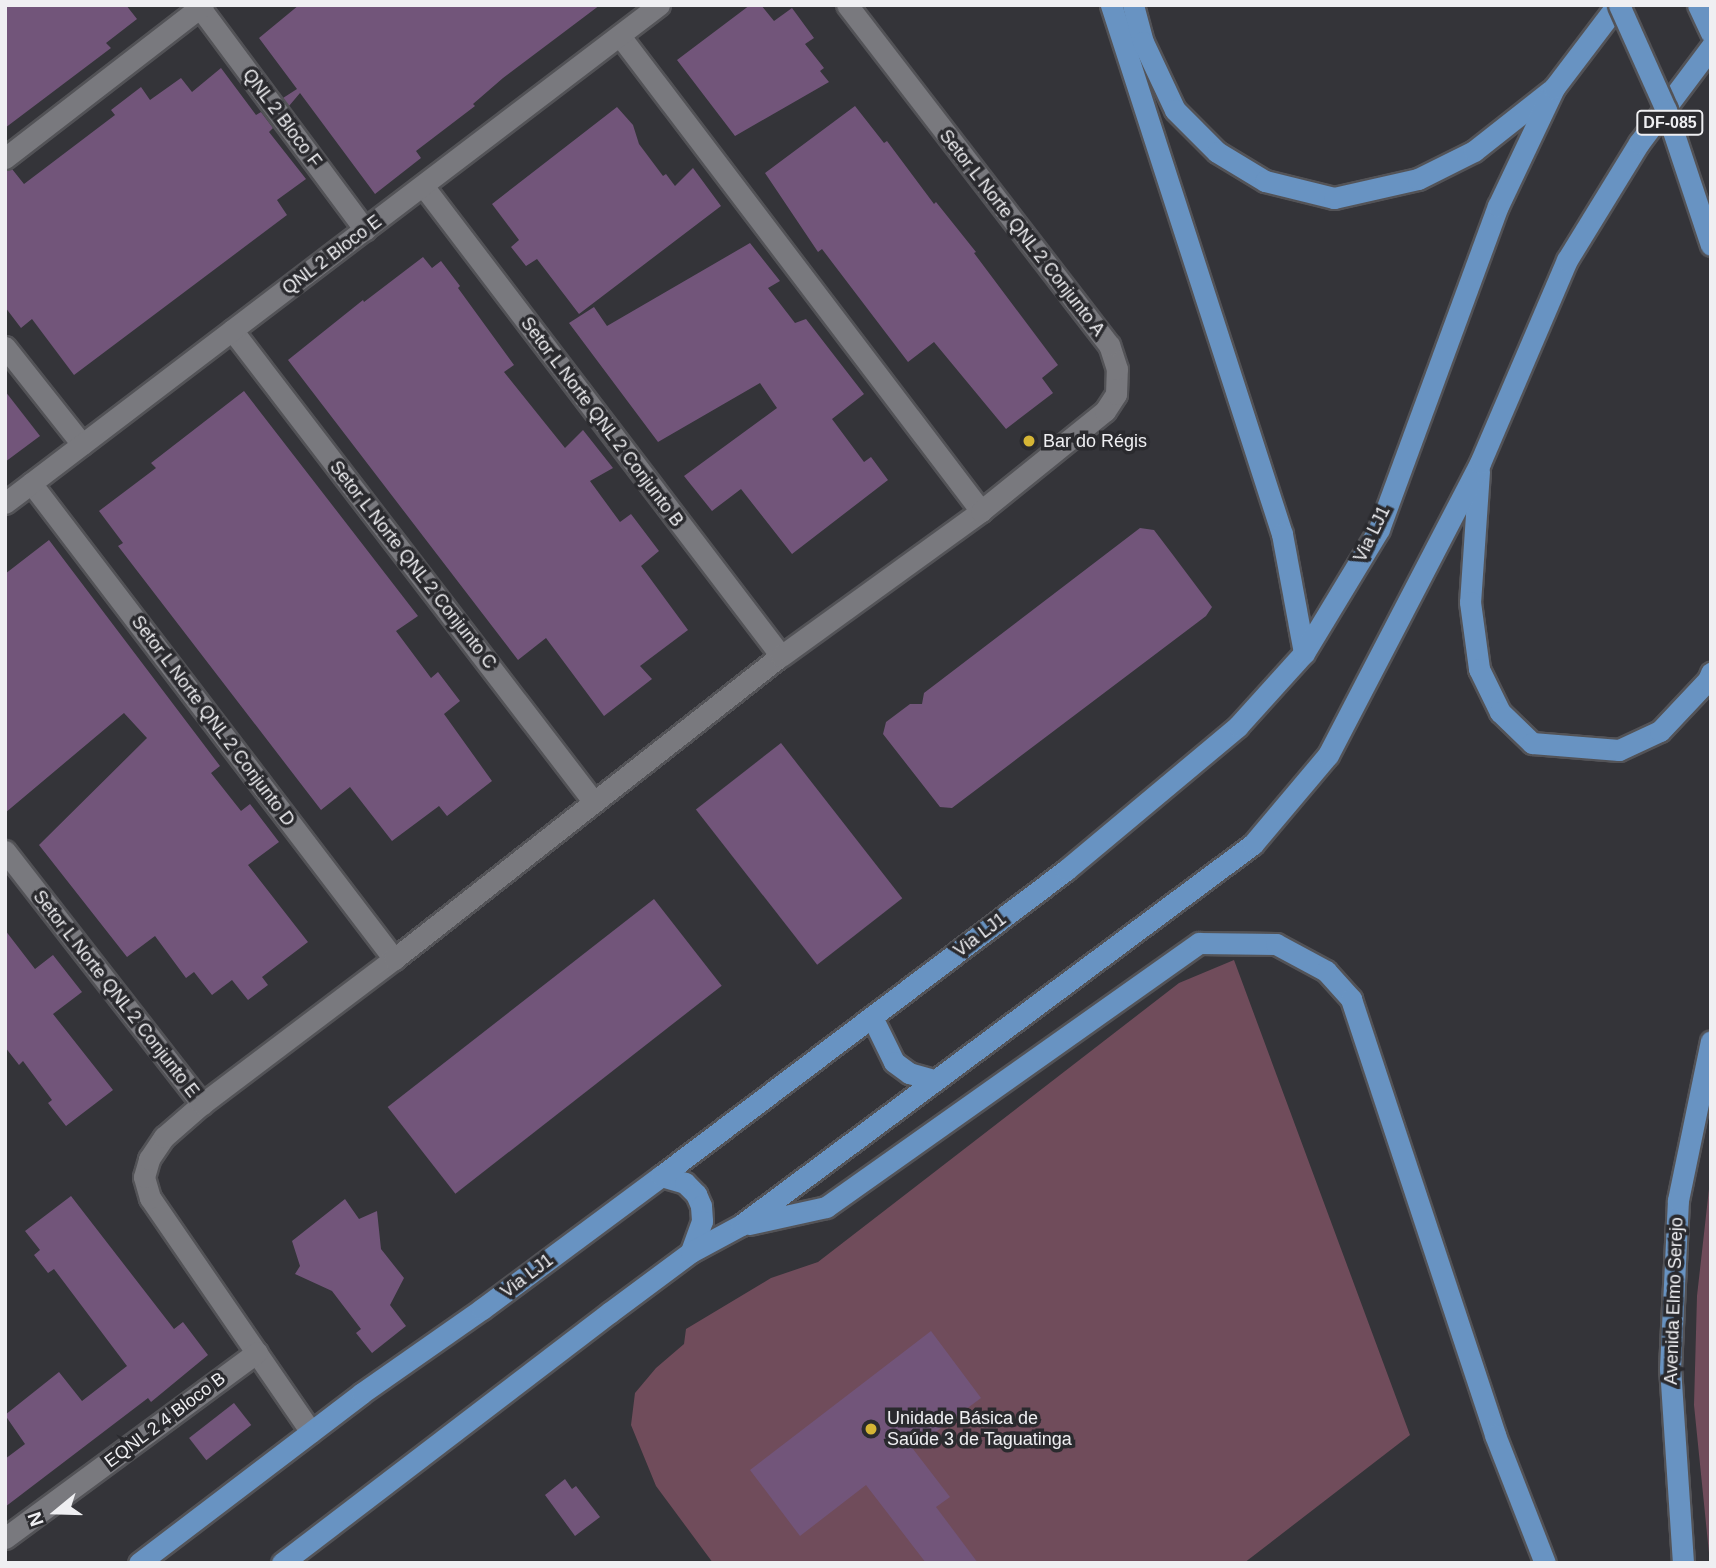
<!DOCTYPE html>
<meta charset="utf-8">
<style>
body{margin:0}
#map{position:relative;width:1716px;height:1568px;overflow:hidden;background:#343439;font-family:Helvetica,sans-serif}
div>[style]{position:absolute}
.green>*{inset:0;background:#704c5b}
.building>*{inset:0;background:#72557a;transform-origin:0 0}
.roads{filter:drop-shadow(2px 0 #535357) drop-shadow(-2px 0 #535357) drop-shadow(0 2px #535357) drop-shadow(0 -2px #535357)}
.minor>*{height:21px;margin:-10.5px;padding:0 10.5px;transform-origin:10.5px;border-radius:10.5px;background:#79797e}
.major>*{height:21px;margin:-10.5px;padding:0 10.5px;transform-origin:10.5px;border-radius:10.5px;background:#6893c2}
.bridges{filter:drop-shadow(2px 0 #535357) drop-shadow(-2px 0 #535357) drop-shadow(0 2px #535357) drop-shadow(0 -2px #535357)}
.major-bridge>*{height:21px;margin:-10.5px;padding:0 10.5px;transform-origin:10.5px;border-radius:10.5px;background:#6893c2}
.dots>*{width:19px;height:19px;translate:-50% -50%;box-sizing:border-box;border:4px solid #2a2a2e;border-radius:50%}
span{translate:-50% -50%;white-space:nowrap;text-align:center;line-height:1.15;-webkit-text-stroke:7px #2a2a2e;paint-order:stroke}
.shield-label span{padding:2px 5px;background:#2a2a2e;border:2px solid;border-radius:5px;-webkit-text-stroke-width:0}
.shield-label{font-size:16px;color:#efeff2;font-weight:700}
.street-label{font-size:18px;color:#efeff2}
.poi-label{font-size:18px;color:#efeff2}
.left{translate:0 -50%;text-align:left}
.frame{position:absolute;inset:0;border:7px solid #efeff2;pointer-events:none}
.north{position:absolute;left:21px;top:1477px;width:70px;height:70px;-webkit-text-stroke:5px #2a2a2e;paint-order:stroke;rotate:251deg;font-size:19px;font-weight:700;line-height:28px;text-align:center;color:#efeff2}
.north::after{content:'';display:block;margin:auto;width:24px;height:32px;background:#efeff2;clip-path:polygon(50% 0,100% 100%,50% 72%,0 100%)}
</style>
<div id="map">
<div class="green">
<div style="clip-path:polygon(1234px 960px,1410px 1435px,1244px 1563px,713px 1563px,656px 1486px,631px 1425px,635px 1393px,656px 1368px,684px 1344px,686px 1329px,771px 1278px,818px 1262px,1179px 983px)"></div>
<div style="clip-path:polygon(1711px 1171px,1710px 1403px,1710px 1563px,1694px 1405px,1697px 1296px)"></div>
</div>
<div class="building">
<div style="clip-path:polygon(5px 5px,126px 5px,137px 19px,106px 43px,111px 48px,5px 128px)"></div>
<div style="clip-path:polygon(299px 5px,600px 5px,503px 78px,473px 104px,475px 106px,416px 151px,421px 158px,375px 194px,300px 93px,289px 106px,283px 98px,297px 89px,259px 38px)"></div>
<div style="clip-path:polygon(750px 5px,761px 5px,774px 21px,792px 8px,814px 38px,805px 44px,824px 68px,820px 71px,829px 82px,735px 136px,677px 60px)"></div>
<div style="clip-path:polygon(221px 68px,256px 115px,261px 112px,273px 128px,269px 132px,306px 179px,277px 200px,287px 215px,74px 375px,32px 319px,21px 328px,5px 307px,5px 171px,12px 169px,24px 184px,115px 115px,111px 110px,141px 87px,150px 100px,181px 78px,192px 92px)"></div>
<div style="clip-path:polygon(855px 106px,884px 143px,887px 141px,934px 204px,936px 202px,976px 252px,974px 253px,1058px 365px,1042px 378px,1053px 393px,1006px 429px,934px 342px,908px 362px,822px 249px,818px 252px,765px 173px)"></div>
<div style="clip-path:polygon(617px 107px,633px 125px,639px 144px,663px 176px,666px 174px,675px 186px,693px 168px,721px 206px,579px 314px,537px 259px,526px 266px,511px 247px,519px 240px,492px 204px)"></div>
<div style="clip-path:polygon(750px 243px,780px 281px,768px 288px,795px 323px,806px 319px,864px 394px,832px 419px,864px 462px,871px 457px,888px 480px,792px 554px,741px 489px,712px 511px,684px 476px,777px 408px,760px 383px,658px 442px,569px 323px,594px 307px,607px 326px)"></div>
<div style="clip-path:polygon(423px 257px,432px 268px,441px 261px,460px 286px,458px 288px,514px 365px,504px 372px,565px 448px,583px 430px,613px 468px,590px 481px,620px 522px,631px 514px,659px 551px,641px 566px,688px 630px,640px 666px,652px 679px,604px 716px,546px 638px,518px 660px,288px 360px,363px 300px,364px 302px)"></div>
<div style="clip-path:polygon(5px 391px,40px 436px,5px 462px)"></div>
<div style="clip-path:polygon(244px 391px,418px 616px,396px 631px,431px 678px,438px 672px,460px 701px,444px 714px,492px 781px,447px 816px,439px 806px,392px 841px,350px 787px,321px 810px,118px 546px,123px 543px,99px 511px,156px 468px,151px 463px)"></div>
<div style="clip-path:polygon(1140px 528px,1154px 530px,1173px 555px,1212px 607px,1206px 616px,952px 808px,940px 807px,883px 734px,886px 722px,910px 704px,922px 704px,924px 693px)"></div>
<div style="clip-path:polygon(49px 540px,220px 766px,211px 773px,241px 811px,250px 804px,279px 842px,248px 865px,308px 942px,262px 977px,268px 985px,248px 1000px,232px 980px,212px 995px,194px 972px,186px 978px,155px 936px,127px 957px,39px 845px,147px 738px,124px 713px,5px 813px,5px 574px)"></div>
<div style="left:781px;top:743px;width:197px;height:108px;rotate:52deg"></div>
<div style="left:654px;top:899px;width:110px;height:338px;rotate:52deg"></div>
<div style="clip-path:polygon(5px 930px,35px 969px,53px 955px,82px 992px,53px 1014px,113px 1090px,66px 1126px,48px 1103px,52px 1100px,23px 1061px,19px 1065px,5px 1047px)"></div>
<div style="clip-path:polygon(71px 1196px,174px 1329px,183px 1322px,208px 1355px,151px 1402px,148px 1398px,5px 1507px,5px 1459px,25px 1444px,5px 1415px,59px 1372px,82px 1401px,127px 1366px,54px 1269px,48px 1273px,34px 1255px,40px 1250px,25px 1231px)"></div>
<div style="clip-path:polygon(345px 1199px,359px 1219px,377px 1211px,381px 1249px,404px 1278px,390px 1305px,406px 1326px,372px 1353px,356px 1333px,361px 1329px,332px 1291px,295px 1274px,300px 1266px,292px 1241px)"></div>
<div style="clip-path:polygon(931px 1331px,981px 1398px,913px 1449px,950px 1497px,936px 1507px,978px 1563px,926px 1563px,866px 1485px,800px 1536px,750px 1470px)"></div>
<div style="left:234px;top:1403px;width:28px;height:57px;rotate:52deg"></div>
<div style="clip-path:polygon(565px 1479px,572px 1489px,576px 1486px,600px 1517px,575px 1536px,545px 1495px)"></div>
</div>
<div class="roads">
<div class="minor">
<div style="left:198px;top:5px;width:280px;rotate:53.4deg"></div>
<div style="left:620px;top:36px;width:597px;rotate:52.77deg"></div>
<div style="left:5px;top:158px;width:250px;rotate:-37.7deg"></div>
<div style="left:424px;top:187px;width:589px;rotate:52.72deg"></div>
<div style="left:232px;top:330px;width:593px;rotate:52.53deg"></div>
<div style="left:5px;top:347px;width:124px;rotate:51.6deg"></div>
<div style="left:31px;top:483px;width:599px;rotate:52.67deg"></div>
<div style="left:5px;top:503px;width:822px;rotate:-37.29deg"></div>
<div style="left:5px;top:851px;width:321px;rotate:52.1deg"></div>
<div style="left:311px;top:1432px;width:284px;rotate:-124.5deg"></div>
<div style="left:150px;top:1198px;width:22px;rotate:-106deg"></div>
<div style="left:144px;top:1177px;width:19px;rotate:-74deg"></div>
<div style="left:149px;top:1159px;width:27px;rotate:-56deg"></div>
<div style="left:164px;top:1137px;width:50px;rotate:-41deg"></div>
<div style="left:202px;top:1104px;width:241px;rotate:-37.1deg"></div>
<div style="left:394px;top:959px;width:492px;rotate:-38.1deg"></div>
<div style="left:781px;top:656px;width:247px;rotate:-35.9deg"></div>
<div style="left:981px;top:511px;width:159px;rotate:-38.9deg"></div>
<div style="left:1105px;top:411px;width:20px;rotate:-57deg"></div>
<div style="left:1116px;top:394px;width:25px;rotate:-88deg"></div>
<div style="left:1117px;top:369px;width:25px;rotate:-108deg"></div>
<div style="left:1109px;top:345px;width:429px;rotate:-127.6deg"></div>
<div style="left:5px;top:1538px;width:313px;rotate:-36.4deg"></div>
</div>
<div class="major">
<div style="left:1111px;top:5px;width:556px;rotate:72.09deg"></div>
<div style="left:1282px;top:534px;width:121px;rotate:79.5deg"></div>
<div style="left:1133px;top:5px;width:38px;rotate:75deg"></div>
<div style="left:1143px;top:42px;width:75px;rotate:64.8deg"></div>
<div style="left:1175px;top:110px;width:59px;rotate:45deg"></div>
<div style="left:1217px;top:152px;width:56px;rotate:31.1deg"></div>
<div style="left:1265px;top:181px;width:71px;rotate:13.8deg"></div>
<div style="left:1334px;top:198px;width:86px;rotate:-12.7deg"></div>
<div style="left:1418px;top:179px;width:63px;rotate:-26.6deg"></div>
<div style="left:1474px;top:151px;width:97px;rotate:-38.3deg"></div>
<div style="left:1698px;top:5px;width:31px;rotate:65deg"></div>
<div style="left:1479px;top:471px;width:131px;rotate:93.9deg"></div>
<div style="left:1470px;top:602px;width:68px;rotate:82.3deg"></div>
<div style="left:1479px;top:669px;width:48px;rotate:64deg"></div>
<div style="left:1500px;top:712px;width:45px;rotate:44.1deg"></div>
<div style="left:1532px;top:743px;width:87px;rotate:4.6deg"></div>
<div style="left:1619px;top:750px;width:45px;rotate:-24.9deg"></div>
<div style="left:1660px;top:731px;width:70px;rotate:-46.7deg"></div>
<div style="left:1708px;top:680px;width:8px;rotate:-67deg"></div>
<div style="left:872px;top:1017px;width:50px;rotate:63.9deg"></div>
<div style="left:894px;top:1062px;width:19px;rotate:36deg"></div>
<div style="left:909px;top:1073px;width:26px;rotate:16deg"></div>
<div style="left:661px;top:1176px;width:25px;rotate:16deg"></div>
<div style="left:685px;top:1183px;width:16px;rotate:45deg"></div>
<div style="left:696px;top:1194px;width:13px;rotate:67deg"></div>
<div style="left:701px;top:1206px;width:15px;rotate:86deg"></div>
<div style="left:702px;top:1221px;width:33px;rotate:110deg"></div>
<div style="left:749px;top:1224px;width:79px;rotate:-12.4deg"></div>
<div style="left:826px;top:1207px;width:457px;rotate:-35.3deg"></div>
<div style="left:1199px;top:943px;width:77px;rotate:0.7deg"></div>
<div style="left:1276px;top:944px;width:57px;rotate:28.4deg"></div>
<div style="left:1326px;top:971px;width:38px;rotate:48deg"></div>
<div style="left:1351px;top:999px;width:459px;rotate:71.7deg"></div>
<div style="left:1495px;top:1435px;width:137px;rotate:68.7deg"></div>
<div style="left:139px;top:1563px;width:280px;rotate:-37.3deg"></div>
<div style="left:362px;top:1393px;width:146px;rotate:-35deg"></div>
<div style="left:482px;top:1309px;width:223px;rotate:-36.6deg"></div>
<div style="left:661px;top:1176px;width:508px;rotate:-37.07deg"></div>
<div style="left:1066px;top:870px;width:224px;rotate:-39.9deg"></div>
<div style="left:1238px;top:726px;width:98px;rotate:-47.9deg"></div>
<div style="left:1304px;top:653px;width:145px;rotate:-58.8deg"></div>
<div style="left:1379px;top:529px;width:344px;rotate:-69.8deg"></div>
<div style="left:1498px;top:206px;width:131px;rotate:-64.6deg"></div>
<div style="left:1554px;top:88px;width:104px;rotate:-52.8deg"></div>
<div style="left:282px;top:1563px;width:412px;rotate:-37.4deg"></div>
<div style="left:609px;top:1313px;width:102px;rotate:-36.6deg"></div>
<div style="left:691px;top:1252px;width:57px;rotate:-28.4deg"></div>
<div style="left:741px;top:1225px;width:638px;rotate:-36.65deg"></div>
<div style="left:1253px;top:844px;width:116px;rotate:-49.9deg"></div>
<div style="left:1328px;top:755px;width:329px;rotate:-62.5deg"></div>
<div style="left:1480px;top:463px;width:221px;rotate:-66.8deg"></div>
<div style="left:1567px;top:260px;width:137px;rotate:-58.4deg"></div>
<div style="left:1639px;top:143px;width:120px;rotate:-53.1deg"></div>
<div style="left:1683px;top:1563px;width:194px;rotate:-93.8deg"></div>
<div style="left:1670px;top:1369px;width:169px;rotate:-87.3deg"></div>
<div style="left:1678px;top:1200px;width:162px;rotate:-78.3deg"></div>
</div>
</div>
<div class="bridges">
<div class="major-bridge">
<div style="left:1619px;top:5px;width:115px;rotate:65.9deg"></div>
<div style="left:1666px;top:110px;width:142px;rotate:71.6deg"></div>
</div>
</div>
<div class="dots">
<div style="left:1029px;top:441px;background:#d5b535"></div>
<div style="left:871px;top:1429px;background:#d5b535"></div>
</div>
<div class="shield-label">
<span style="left:1670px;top:123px">DF-085</span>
</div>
<div class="street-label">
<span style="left:282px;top:118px;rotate:53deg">QNL 2 Bloco F</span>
<span style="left:1022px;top:233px;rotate:52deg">Setor L Norte QNL 2 Conjunto A</span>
<span style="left:332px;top:255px;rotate:-37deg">QNL 2 Bloco E</span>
<span style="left:602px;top:422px;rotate:53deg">Setor L Norte QNL 2 Conjunto B</span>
<span style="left:1372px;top:534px;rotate:-64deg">Via LJ1</span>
<span style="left:413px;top:565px;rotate:52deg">Setor L Norte QNL 2 Conjunto C</span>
<span style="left:213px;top:721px;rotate:53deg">Setor L Norte QNL 2 Conjunto D</span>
<span style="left:980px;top:935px;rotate:-37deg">Via LJ1</span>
<span style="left:116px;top:994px;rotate:52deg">Setor L Norte QNL 2 Conjunto E</span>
<span style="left:527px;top:1276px;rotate:-37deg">Via LJ1</span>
<span style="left:1674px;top:1301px;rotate:-88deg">Avenida Elmo Serejo</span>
<span style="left:165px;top:1420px;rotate:-37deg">EQNL 2 4 Bloco B</span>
</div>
<div class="poi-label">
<span class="left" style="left:1043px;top:441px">Bar do Régis</span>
<span class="left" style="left:887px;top:1429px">Unidade Básica de<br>Saúde 3 de Taguatinga</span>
</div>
<div class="frame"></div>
<div class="north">N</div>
</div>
